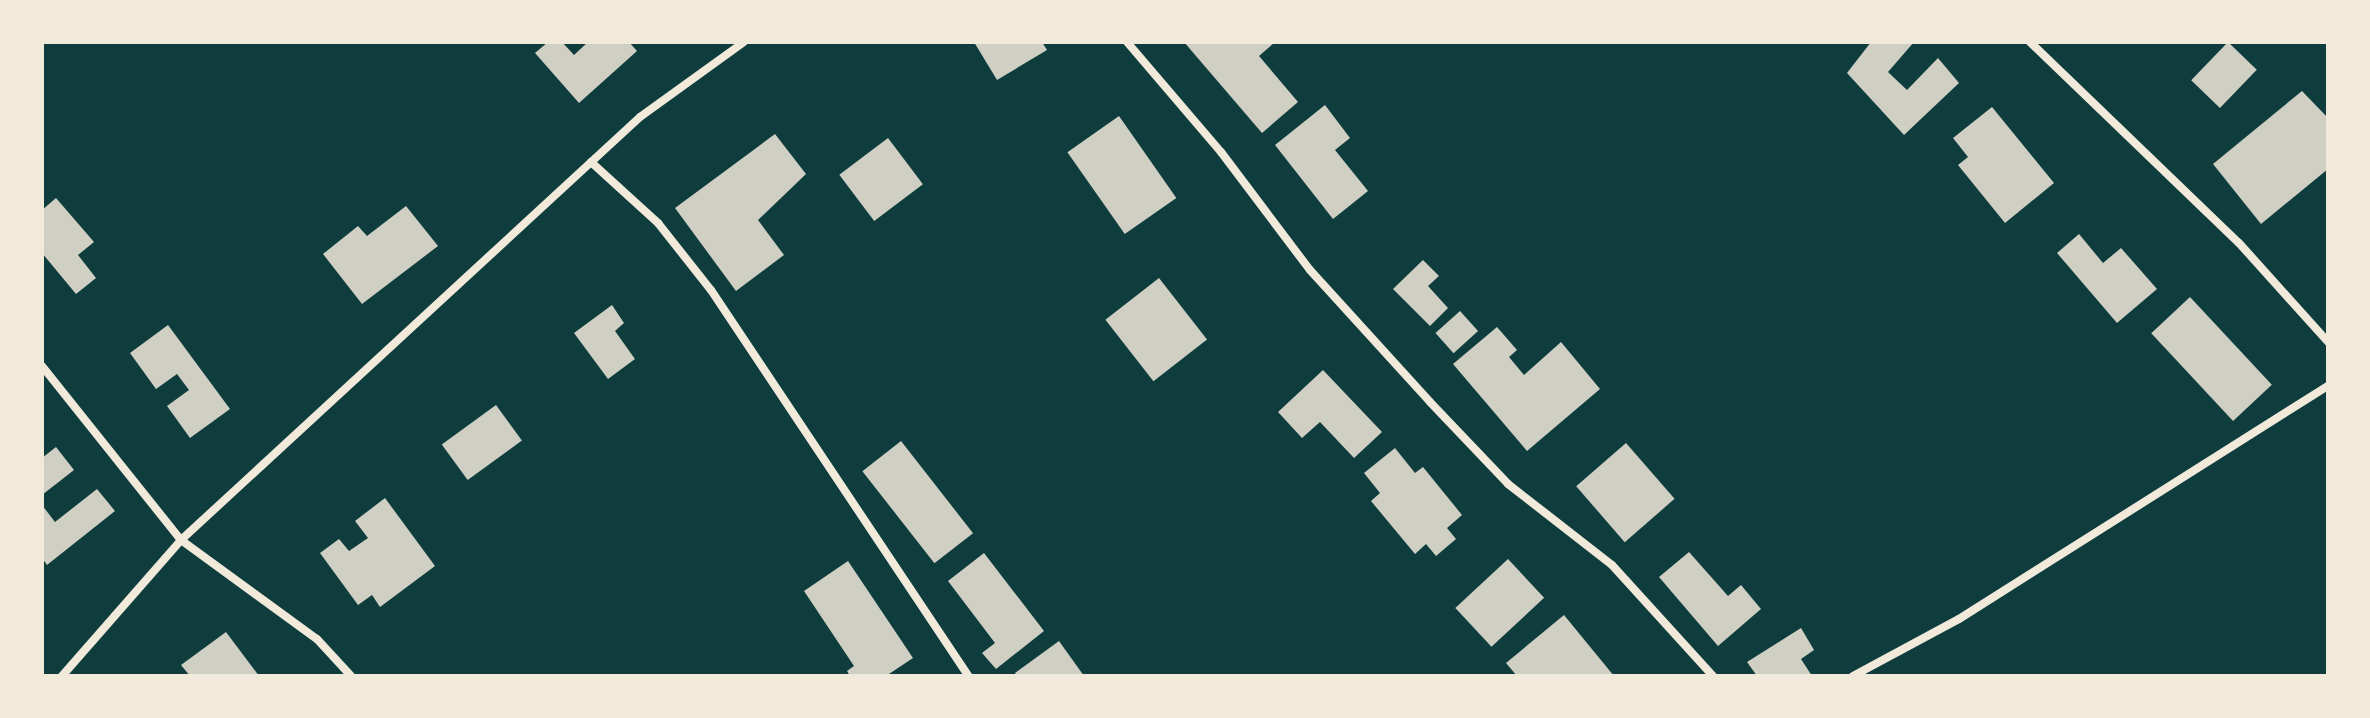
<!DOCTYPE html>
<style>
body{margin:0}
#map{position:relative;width:2370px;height:718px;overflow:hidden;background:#0f3d3e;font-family:"Fira Sans Condensed",sans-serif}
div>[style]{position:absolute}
.building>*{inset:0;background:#cfcfc3;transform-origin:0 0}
.minor>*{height:8px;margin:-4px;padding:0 4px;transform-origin:4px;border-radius:4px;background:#f1e9da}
span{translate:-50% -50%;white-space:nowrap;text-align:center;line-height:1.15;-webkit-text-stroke:6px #f1e9da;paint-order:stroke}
.frame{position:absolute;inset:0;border:44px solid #f1e9da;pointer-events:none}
</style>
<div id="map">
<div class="building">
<div style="clip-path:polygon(548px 42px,562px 42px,574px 55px,588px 42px,629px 42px,637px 51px,579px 103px,535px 53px)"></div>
<div style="clip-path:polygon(974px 42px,1042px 42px,1047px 50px,997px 80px)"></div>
<div style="clip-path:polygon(1184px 42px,1275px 42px,1259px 56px,1298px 102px,1262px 133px)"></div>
<div style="clip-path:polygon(1871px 42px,1914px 42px,1888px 72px,1907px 90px,1938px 58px,1959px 83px,1904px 135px,1847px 73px)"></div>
<div style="left:2228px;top:42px;width:40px;height:53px;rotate:44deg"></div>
<div style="clip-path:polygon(2302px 91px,2328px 118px,2328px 169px,2261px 224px,2213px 164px)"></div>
<div style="clip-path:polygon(1325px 105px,1350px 138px,1335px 150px,1368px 191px,1333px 219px,1275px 145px)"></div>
<div style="clip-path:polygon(1992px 107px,2054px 183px,2005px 223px,1958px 165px,1968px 157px,1953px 138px)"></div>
<div style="left:1119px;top:116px;width:100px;height:63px;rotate:55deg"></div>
<div style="clip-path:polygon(775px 134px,806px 174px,758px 220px,784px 255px,736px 291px,675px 208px)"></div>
<div style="left:888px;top:138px;width:58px;height:61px;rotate:53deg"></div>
<div style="clip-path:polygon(56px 198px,94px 242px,78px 255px,96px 278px,76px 294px,42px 253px,42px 210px)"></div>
<div style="clip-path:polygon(406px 206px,438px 246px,362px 304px,323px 254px,358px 226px,367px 236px)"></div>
<div style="clip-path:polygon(2079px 234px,2103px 263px,2121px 248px,2157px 289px,2117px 323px,2057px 253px)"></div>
<div style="clip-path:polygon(1423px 260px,1439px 276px,1428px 286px,1448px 308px,1430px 326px,1393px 289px)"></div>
<div style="left:1159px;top:278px;width:78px;height:68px;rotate:52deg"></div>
<div style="left:2190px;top:297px;width:120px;height:53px;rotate:47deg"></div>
<div style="clip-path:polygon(612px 305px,624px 323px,615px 331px,635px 359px,608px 379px,574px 333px)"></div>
<div style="left:1460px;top:311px;width:27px;height:33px;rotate:48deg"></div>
<div style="clip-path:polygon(168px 325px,230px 409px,190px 438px,167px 406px,189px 390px,177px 374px,156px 389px,130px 353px)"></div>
<div style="clip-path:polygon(1497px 327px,1517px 350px,1509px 357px,1524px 375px,1561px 342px,1600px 389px,1527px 451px,1453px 364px)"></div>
<div style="clip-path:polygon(1323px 370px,1382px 432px,1354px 458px,1320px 422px,1302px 438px,1278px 412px)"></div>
<div style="left:496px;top:405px;width:44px;height:67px;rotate:54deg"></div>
<div style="left:901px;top:441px;width:117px;height:49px;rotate:52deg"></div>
<div style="left:1626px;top:443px;width:74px;height:66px;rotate:49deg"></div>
<div style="clip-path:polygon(56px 447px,74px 470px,42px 495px,42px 458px)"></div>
<div style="clip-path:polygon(1395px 448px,1415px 473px,1423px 467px,1462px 515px,1447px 528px,1456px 539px,1436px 556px,1426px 544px,1415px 554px,1371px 501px,1380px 493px,1364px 473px)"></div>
<div style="clip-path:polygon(97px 489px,115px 511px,47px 565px,42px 558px,42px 505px,55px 522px)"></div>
<div style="clip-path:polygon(385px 498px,435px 566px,380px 607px,372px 595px,358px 605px,320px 553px,339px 539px,349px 551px,368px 538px,355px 521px)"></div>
<div style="clip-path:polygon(1689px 552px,1728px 596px,1741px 585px,1761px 609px,1718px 646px,1659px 577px)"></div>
<div style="clip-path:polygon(984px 553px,1044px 631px,996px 669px,982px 653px,995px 643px,948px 581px)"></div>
<div style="left:1508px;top:559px;width:53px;height:72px;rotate:47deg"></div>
<div style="clip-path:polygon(848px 561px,913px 658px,886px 676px,850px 676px,847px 671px,854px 666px,804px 591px)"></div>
<div style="clip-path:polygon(1564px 615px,1614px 676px,1517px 676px,1506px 663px)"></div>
<div style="clip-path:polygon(1801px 628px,1814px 650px,1801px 659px,1812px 676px,1757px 676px,1747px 662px)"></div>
<div style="clip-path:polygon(226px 632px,259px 676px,190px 676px,181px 665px)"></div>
<div style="clip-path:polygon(1059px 641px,1084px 676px,1017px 676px,1015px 673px)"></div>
</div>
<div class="minor">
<div style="left:1127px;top:42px;width:145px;rotate:49.5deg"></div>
<div style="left:1221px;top:152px;width:148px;rotate:53deg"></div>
<div style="left:1310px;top:270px;width:178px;rotate:47.7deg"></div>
<div style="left:1430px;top:402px;width:113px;rotate:46.4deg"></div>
<div style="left:1508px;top:484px;width:132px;rotate:37.9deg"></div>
<div style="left:1612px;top:565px;width:150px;rotate:47.7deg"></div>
<div style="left:2030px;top:42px;width:290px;rotate:43.9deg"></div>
<div style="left:2239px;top:243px;width:133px;rotate:48deg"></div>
<div style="left:591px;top:162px;width:91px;rotate:42.3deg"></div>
<div style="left:658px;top:223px;width:85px;rotate:51.7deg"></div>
<div style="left:711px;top:290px;width:464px;rotate:56.3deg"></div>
<div style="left:42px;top:366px;width:223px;rotate:51.4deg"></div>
<div style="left:181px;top:540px;width:168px;rotate:36.1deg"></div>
<div style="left:317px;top:639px;width:50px;rotate:47.4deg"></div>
<div style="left:62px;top:676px;width:181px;rotate:-48.8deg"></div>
<div style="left:181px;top:540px;width:624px;rotate:-42.66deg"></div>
<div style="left:640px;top:117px;width:128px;rotate:-35.8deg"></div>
<div style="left:1853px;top:676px;width:120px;rotate:-28.3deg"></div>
<div style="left:1959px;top:619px;width:436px;rotate:-32.3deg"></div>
</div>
<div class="frame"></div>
</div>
